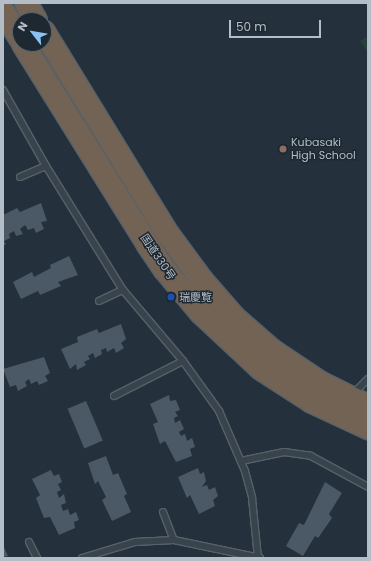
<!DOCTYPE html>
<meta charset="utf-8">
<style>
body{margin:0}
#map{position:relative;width:371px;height:561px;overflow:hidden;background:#24313c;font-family:Poppins,"Noto Sans JP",sans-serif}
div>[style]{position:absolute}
.green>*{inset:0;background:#273f3e}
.building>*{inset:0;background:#4a5965;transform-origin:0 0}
.roads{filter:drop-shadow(1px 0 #56616a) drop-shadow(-1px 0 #56616a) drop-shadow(0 1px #56616a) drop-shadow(0 -1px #56616a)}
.lane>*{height:6px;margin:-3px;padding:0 3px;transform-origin:3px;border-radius:3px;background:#38434c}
.highway>*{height:22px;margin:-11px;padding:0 11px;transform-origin:11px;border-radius:11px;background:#726355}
.dots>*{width:11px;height:11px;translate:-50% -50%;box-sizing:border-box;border:2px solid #1d2831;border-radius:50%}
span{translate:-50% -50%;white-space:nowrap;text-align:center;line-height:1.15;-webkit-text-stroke:3px #1d2831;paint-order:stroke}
.poi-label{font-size:11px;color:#b4bec8}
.left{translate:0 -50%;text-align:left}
.street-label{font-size:11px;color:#b4bec8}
.frame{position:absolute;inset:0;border:4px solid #b4bec8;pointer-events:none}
.north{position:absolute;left:12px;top:12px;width:40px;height:40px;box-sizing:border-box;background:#1d2831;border:1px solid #59646d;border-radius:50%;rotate:301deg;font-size:11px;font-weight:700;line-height:16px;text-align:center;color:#b4bec8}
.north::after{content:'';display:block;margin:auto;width:14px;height:18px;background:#8bc1f5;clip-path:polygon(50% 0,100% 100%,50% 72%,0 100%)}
.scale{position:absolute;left:229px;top:20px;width:92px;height:18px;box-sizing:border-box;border:2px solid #b4bec8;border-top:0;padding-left:5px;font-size:12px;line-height:14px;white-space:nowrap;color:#b4bec8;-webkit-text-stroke:3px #1d2831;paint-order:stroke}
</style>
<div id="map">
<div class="green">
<div style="clip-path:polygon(368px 36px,368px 53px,360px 41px)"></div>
</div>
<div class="building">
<div style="clip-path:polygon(41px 203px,47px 221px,41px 222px,44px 229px,36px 233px,34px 228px,28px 230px,25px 225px,20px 229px,23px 234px,16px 236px,14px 231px,9px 234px,10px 238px,4px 241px,6px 244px,3px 246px,3px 215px,17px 208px,20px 212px)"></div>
<div style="clip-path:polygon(69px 256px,78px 275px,58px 282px,61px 286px,40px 295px,38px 291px,21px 299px,13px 282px,32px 272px,34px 277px,51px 268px,50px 265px)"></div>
<div style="clip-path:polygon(121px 324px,126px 339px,121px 343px,124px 348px,116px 353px,114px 348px,107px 352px,106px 348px,101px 350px,102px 354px,95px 358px,93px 353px,88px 356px,90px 359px,84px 362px,86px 365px,77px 370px,76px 364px,70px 369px,61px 349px,78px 342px,77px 337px,97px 329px,99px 333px)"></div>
<div style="clip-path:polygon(44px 357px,50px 373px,45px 376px,48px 381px,39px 385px,37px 381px,31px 384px,29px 379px,25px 382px,27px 386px,18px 391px,16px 385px,10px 387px,3px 369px)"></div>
<div style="clip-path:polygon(169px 395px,170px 401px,176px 400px,180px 410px,175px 412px,178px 416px,174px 418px,175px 423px,180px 420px,184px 429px,179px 432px,181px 436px,185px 434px,187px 441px,192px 438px,195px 447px,190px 449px,192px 456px,176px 462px,165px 441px,160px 444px,153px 424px,158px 422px,150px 404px)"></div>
<div style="left:86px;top:401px;width:43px;height:20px;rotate:67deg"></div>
<div style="clip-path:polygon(106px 456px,113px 475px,118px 473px,127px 494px,124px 496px,131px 512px,112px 521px,102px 500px,106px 497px,98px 481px,95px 484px,88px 463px)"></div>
<div style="clip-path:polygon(198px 468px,200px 474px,204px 472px,206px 481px,202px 487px,207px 485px,209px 490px,215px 487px,218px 496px,213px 500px,215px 506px,199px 514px,190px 495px,187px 498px,178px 477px)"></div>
<div style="clip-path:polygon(51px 470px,54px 476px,59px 474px,62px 482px,58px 484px,61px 490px,57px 492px,59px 498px,64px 494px,66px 503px,61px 505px,63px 511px,68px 509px,70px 515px,76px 512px,79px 520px,74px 522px,75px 528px,59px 535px,50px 517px,44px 518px,36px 498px,40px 495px,32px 479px)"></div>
<div style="clip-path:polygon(325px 482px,342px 493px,329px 514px,332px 518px,318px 538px,315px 536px,303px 556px,286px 546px,299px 523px,304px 525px)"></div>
<div style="clip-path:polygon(3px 545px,8px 556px,3px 557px)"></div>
</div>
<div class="roads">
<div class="lane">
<div style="left:3px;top:90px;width:87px;rotate:60.5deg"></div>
<div style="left:46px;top:166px;width:146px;rotate:58.2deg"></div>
<div style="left:123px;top:290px;width:93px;rotate:49.8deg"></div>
<div style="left:183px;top:361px;width:62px;rotate:54.2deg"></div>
<div style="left:219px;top:411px;width:65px;rotate:66.6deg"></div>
<div style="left:245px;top:471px;width:28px;rotate:75deg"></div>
<div style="left:252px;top:498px;width:60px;rotate:84.3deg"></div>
<div style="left:20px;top:177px;width:28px;rotate:-23deg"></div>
<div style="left:99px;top:301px;width:26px;rotate:-25deg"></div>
<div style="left:352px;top:395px;width:23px;rotate:-45deg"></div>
<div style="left:114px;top:396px;width:77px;rotate:-26.9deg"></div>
<div style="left:241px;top:461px;width:44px;rotate:-11.8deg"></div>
<div style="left:284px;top:452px;width:27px;rotate:8deg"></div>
<div style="left:311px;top:456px;width:65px;rotate:28.5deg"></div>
<div style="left:163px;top:512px;width:30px;rotate:69deg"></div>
<div style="left:29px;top:542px;width:18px;rotate:63deg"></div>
<div style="left:82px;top:558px;width:55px;rotate:-16.8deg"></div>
<div style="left:135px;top:542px;width:39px;rotate:-3deg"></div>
<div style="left:174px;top:540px;width:88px;rotate:11.8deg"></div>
</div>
<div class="highway">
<div style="left:26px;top:3px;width:20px;rotate:60deg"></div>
<div style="left:3px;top:11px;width:32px;rotate:58deg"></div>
<div style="left:44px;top:32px;width:237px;rotate:58.5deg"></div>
<div style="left:168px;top:234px;width:56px;rotate:53.7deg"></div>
<div style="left:201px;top:279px;width:50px;rotate:49deg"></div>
<div style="left:234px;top:317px;width:52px;rotate:41.1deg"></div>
<div style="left:273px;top:351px;width:58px;rotate:33.7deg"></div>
<div style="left:321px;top:383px;width:52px;rotate:26.1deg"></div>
<div style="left:23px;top:44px;width:237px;rotate:58.1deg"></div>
<div style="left:148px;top:245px;width:30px;rotate:56deg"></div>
<div style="left:165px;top:270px;width:56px;rotate:50.1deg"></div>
<div style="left:201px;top:313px;width:82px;rotate:43deg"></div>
<div style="left:261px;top:369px;width:61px;rotate:32.9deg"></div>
<div style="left:312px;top:402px;width:62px;rotate:24.9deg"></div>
</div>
</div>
<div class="dots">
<div style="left:283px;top:149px;background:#8d6e63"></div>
<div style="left:171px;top:297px;background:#1a4fb4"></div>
</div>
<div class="poi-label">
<span class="left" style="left:291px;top:149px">Kubasaki<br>High School</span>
<span class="left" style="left:179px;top:297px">瑞慶覧</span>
</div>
<div class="street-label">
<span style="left:158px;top:257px;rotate:56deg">国道330号</span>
</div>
<div class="frame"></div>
<div class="north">N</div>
<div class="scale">50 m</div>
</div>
